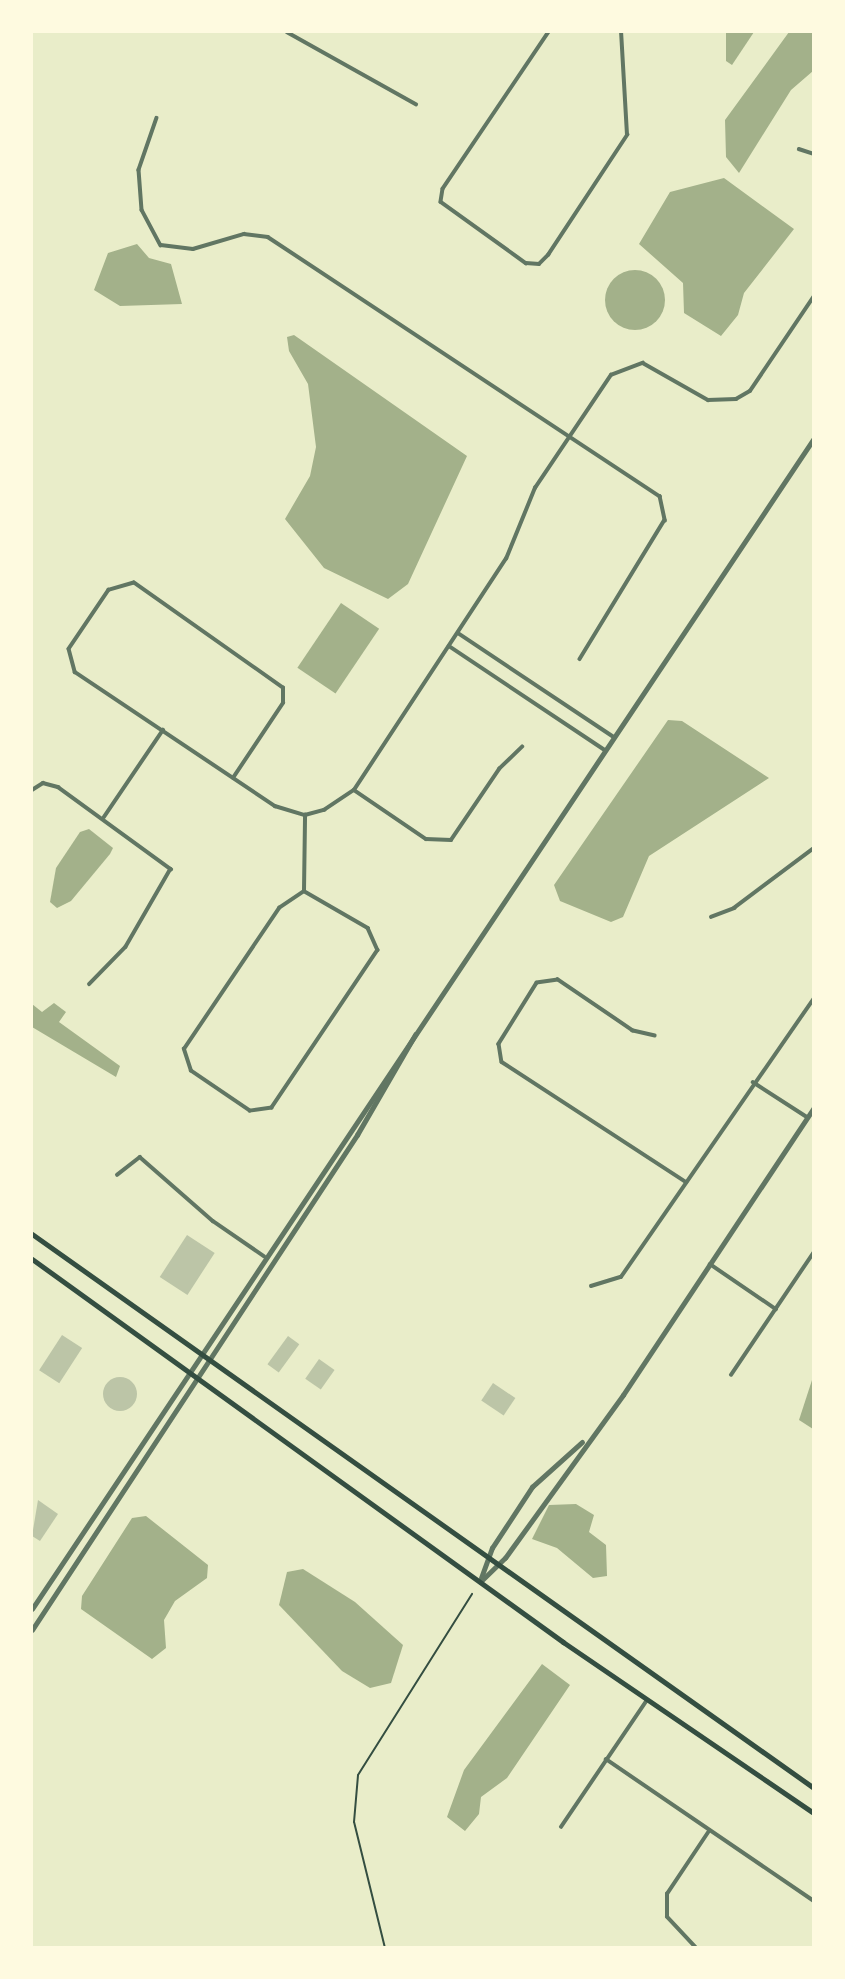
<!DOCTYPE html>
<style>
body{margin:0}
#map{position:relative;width:845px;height:1979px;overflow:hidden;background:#e9edc9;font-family:"IBM Plex Serif",serif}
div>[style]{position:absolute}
.water>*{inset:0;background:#a3b18a;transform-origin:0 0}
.round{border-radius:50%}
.building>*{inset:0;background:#bcc5a7;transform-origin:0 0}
.path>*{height:2px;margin:-1px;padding:0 1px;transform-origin:1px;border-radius:1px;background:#344e41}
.minor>*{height:3.5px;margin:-1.75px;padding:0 1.75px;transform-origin:1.75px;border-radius:1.75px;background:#617663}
.tertiary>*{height:4.5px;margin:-2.25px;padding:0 2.25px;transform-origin:2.25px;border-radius:2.25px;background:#617663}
.secondary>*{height:5px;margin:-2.5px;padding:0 2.5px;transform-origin:2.5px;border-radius:2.5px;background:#344e41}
span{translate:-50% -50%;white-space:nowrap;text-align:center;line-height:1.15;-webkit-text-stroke:5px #fefae0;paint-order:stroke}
.frame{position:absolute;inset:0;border:33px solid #fefae0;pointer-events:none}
</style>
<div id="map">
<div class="water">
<div style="clip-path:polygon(726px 32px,754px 32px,732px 65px,726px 61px)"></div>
<div style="clip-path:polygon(789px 32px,813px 32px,813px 71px,791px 90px,739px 173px,726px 157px,725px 120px)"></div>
<div style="clip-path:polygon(724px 178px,794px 229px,744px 293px,738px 315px,721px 336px,684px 313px,683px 283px,639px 244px,670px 192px)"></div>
<div style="clip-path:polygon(137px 244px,149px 258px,171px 264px,182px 304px,120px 306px,94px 290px,108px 253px)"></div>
<div class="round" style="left:605px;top:270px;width:60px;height:60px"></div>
<div style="clip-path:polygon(294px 335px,467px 456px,408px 584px,388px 599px,324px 568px,285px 519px,310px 476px,316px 447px,308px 384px,289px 351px,287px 337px)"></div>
<div style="left:341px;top:603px;width:46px;height:78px;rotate:34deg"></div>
<div style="clip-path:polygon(668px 720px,682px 721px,769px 778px,649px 856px,623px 917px,611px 922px,560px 901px,554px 885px)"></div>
<div style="clip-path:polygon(89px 829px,113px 848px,110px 854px,71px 901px,57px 908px,50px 902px,56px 868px,80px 832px)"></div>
<div style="clip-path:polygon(54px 1003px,66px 1012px,59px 1022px,120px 1066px,116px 1077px,32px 1027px,32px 1004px,42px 1012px)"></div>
<div style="clip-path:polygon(813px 1377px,813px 1429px,799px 1420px)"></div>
<div style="clip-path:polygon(549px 1505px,576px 1504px,594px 1515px,589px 1532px,606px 1545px,607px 1576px,593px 1578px,557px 1548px,532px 1539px)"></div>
<div style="clip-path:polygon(146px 1516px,208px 1565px,207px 1578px,175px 1601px,164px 1620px,166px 1648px,152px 1659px,81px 1609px,82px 1596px,132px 1518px)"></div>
<div style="clip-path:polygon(303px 1569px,355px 1602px,403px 1645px,391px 1683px,370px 1688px,342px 1671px,279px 1605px,287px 1572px)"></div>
<div style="clip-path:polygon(542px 1664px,570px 1685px,507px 1778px,481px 1797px,479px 1814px,465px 1831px,447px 1817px,464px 1770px)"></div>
</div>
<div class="building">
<div style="left:187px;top:1235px;width:33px;height:50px;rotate:33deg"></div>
<div style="left:62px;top:1335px;width:24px;height:42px;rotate:33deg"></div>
<div style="left:288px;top:1336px;width:14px;height:35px;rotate:36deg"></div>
<div style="left:319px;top:1359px;width:19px;height:24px;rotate:35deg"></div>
<div class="round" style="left:103px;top:1377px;width:34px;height:34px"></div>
<div style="left:493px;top:1383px;width:27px;height:21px;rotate:34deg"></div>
<div style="clip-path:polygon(38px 1500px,58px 1514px,40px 1541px,32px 1536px)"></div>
</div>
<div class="path">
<div style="left:385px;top:1948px;width:130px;rotate:-103.8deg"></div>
<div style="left:354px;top:1822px;width:47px;rotate:-85.1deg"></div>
<div style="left:358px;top:1775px;width:214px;rotate:-57.8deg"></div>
</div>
<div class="minor">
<div style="left:287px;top:32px;width:148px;rotate:29.2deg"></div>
<div style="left:549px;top:32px;width:189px;rotate:124deg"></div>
<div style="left:443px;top:189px;width:13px;rotate:99deg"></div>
<div style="left:441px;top:202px;width:105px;rotate:35.7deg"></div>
<div style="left:526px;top:263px;width:13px;rotate:4deg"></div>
<div style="left:539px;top:264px;width:13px;rotate:-45deg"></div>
<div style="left:548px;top:255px;width:144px;rotate:-56.6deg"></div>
<div style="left:627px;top:135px;width:103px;rotate:-93.3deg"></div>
<div style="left:157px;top:118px;width:55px;rotate:109.1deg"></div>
<div style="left:139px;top:170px;width:40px;rotate:85.7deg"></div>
<div style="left:142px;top:210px;width:40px;rotate:62deg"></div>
<div style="left:161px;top:245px;width:32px;rotate:7deg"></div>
<div style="left:193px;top:249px;width:53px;rotate:-16.4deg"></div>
<div style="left:244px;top:234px;width:24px;rotate:7deg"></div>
<div style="left:268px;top:237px;width:470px;rotate:33.5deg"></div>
<div style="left:660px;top:496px;width:25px;rotate:78deg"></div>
<div style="left:665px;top:520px;width:163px;rotate:121.4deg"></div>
<div style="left:799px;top:149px;width:16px;rotate:18deg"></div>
<div style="left:458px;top:633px;width:187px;rotate:33.7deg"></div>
<div style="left:449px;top:646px;width:187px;rotate:33.7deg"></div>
<div style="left:233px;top:778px;width:90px;rotate:-56.3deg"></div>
<div style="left:283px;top:703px;width:15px;rotate:-90deg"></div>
<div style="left:283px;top:688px;width:182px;rotate:-144.8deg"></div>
<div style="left:134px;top:583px;width:26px;rotate:164deg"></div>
<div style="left:109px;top:590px;width:71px;rotate:124.1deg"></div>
<div style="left:69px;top:649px;width:24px;rotate:75deg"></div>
<div style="left:75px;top:672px;width:241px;rotate:33.8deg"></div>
<div style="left:275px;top:806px;width:31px;rotate:17deg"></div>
<div style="left:305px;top:815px;width:20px;rotate:-15deg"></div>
<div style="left:324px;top:810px;width:36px;rotate:-34deg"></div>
<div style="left:354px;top:790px;width:277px;rotate:-56.7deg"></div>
<div style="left:506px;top:559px;width:77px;rotate:-67.8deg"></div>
<div style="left:535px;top:488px;width:136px;rotate:-56.1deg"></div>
<div style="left:611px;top:375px;width:34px;rotate:-21deg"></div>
<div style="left:643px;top:363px;width:75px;rotate:29.6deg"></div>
<div style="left:708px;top:400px;width:28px;rotate:-2deg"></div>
<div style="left:736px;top:399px;width:16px;rotate:-30deg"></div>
<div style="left:750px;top:391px;width:115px;rotate:-56deg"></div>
<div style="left:32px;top:790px;width:13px;rotate:-32deg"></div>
<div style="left:43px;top:783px;width:16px;rotate:15deg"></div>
<div style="left:58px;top:787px;width:140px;rotate:36deg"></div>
<div style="left:171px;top:869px;width:90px;rotate:120deg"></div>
<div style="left:126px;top:947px;width:52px;rotate:134.2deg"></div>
<div style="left:354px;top:790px;width:87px;rotate:34.2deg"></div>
<div style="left:426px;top:839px;width:25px;rotate:2deg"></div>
<div style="left:451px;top:840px;width:86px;rotate:-55.9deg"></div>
<div style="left:499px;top:769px;width:32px;rotate:-44deg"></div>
<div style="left:104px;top:817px;width:105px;rotate:-55.9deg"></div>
<div style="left:304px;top:891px;width:74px;rotate:30deg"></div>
<div style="left:368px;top:928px;width:24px;rotate:66deg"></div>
<div style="left:378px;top:950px;width:190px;rotate:123.9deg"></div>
<div style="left:272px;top:1108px;width:22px;rotate:172deg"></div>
<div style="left:250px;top:1111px;width:71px;rotate:-145.9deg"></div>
<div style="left:191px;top:1071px;width:23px;rotate:-108deg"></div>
<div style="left:184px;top:1049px;width:170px;rotate:-56deg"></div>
<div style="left:279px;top:908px;width:30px;rotate:-34deg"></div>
<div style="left:304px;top:891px;width:76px;rotate:-89.2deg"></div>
<div style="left:711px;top:917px;width:25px;rotate:-21deg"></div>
<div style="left:734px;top:908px;width:100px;rotate:-36.9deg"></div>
<div style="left:655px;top:1036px;width:23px;rotate:-167deg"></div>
<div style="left:633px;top:1031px;width:91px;rotate:-145.8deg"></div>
<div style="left:558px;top:980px;width:21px;rotate:172deg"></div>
<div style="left:537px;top:983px;width:72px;rotate:121.9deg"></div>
<div style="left:499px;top:1044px;width:18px;rotate:81deg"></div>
<div style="left:502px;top:1062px;width:220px;rotate:33.1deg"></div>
<div style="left:753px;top:1082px;width:64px;rotate:32.9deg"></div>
<div style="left:117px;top:1175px;width:29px;rotate:-38deg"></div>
<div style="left:140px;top:1157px;width:97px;rotate:41.2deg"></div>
<div style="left:213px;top:1221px;width:62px;rotate:34.5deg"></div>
<div style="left:710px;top:1264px;width:80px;rotate:34.3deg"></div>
<div style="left:591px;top:1286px;width:31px;rotate:-17deg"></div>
<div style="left:621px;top:1277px;width:339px;rotate:-55.3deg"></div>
<div style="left:731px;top:1375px;width:148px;rotate:-56deg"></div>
<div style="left:606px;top:1759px;width:252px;rotate:34.3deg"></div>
<div style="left:561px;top:1827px;width:153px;rotate:-55.9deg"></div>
<div style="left:696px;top:1948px;width:42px;rotate:-133.1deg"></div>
<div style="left:667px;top:1917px;width:23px;rotate:-90deg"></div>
<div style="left:667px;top:1894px;width:76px;rotate:-56.3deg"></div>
</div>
<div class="tertiary">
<div style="left:481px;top:1578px;width:32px;rotate:-70deg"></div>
<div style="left:492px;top:1548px;width:73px;rotate:-56.7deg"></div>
<div style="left:532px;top:1487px;width:67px;rotate:-42deg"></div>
<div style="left:480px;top:1582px;width:35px;rotate:-44deg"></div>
<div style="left:505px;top:1558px;width:201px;rotate:-54.1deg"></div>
<div style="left:623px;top:1395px;width:345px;rotate:-56.4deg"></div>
<div style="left:32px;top:1609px;width:1408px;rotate:-56.26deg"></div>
<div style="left:32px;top:1630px;width:592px;rotate:-56.71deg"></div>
<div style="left:357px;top:1135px;width:116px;rotate:-59.9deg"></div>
</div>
<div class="secondary">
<div style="left:32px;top:1234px;width:958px;rotate:35.32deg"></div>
<div style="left:32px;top:1259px;width:655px;rotate:35.8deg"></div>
<div style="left:563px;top:1642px;width:304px;rotate:34.3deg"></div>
</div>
<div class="frame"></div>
</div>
